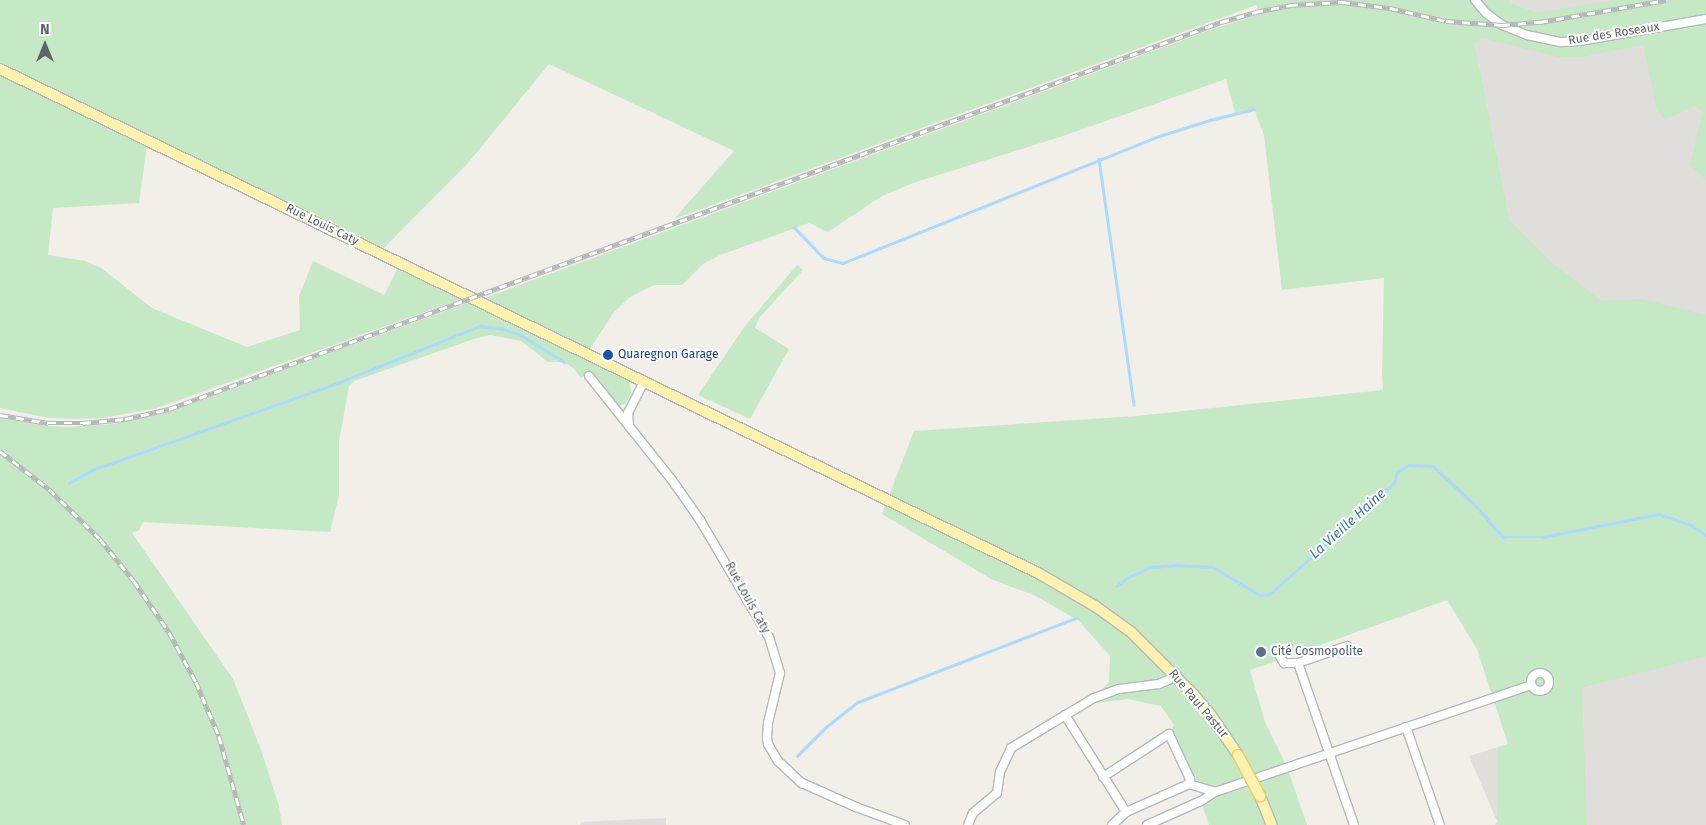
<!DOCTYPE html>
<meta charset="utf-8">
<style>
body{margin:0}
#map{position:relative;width:1706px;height:825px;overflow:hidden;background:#f1efe8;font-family:"Fira Sans",sans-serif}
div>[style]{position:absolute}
.industrial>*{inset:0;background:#e0deda}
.green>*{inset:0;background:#c5e8c5}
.stream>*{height:2.5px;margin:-1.25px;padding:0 1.25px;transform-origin:1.25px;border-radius:1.25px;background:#aadaff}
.roads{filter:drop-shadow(1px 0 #b5b8bc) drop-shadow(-1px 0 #b5b8bc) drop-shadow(0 1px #b5b8bc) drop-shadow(0 -1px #b5b8bc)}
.minor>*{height:8px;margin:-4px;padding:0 4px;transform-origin:4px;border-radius:4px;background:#fff}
.minor>.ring{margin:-4px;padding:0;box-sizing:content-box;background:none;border:8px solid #fff;border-radius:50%}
.major>*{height:10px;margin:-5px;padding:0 5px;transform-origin:5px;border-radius:5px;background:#fff2af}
.rail>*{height:4.5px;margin-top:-2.25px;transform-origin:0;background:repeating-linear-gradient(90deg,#fff 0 8px,#b6b7b8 0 16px);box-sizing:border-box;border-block:1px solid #b6b7b8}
.bridges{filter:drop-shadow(1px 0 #f2c960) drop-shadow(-1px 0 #f2c960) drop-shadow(0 1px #f2c960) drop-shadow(0 -1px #f2c960)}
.major-bridge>*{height:10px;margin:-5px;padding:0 5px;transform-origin:5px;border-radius:5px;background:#fff2af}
.dots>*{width:14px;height:14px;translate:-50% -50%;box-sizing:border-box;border:2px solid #fff;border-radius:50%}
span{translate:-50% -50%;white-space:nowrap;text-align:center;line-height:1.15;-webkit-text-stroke:4px #fff;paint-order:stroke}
.street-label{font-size:12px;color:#5f6368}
.transit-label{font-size:12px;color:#164399}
.left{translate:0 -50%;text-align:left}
.service-label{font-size:12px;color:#4e5e75}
.water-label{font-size:14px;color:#4174aa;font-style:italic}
.north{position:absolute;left:20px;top:20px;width:50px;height:50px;-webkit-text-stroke:4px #fff;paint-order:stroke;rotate:0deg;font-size:14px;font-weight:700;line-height:20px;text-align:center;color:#5f6368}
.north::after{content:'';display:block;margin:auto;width:18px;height:22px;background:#5f6368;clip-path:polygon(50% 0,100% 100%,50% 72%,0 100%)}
</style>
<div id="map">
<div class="industrial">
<div style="clip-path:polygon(1293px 0,1706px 0,1706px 622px,1510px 221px,1475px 44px,1481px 38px)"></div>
<div style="clip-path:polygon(1706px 655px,1706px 825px,1495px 825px,1497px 821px,1469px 756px,1508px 744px,1582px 688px)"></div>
<div style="clip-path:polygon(666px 818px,666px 825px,580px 825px,581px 822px)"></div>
</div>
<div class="green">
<div style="clip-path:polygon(0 0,1509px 0,1512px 4px,1537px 13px,1615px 0,1706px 0,1706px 180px,1690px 165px,1703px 111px,1694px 106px,1665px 120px,1657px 110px,1643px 45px,1581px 57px,1558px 57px,1482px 38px,1475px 44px,1510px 221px,1552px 263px,1602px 301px,1642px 299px,1706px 315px,1706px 656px,1582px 688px,1587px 825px,1500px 825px,1497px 821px,1498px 747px,1508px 744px,1477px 649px,1447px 600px,1250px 670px,1265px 722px,1287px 767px,1307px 825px,1209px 825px,1201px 801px,1215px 792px,1196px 779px,1170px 732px,1174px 725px,1161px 706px,1128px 699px,1097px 703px,1094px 698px,1109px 682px,1110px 656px,1079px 621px,1034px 595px,993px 580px,882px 514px,914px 431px,1136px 416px,1383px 390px,1382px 375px,1384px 278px,1282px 290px,1264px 135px,1254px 109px,1235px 113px,1226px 79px,1063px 136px,913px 183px,882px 196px,828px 232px,809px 223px,720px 255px,703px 264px,682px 285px,654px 285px,630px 297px,614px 312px,590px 349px,485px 298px,1207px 31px,1260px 14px,1256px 5px,674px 219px,734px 151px,549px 64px,468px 163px,384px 248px,113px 119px,0 69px)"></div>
<div style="clip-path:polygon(0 75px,147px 145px,139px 203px,53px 208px,48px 255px,85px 261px,101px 268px,152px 308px,247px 347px,300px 330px,299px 296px,313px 261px,384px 295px,399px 266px,464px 298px,157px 408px,103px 418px,77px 419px,49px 418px,0 408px)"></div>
<div style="clip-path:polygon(797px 265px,803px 270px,759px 318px,755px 328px,789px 349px,750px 419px,698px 395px,745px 326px)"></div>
<div style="clip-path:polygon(470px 302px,627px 379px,630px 384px,631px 394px,625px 404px,617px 406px,589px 373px,581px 378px,573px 368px,564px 362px,548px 362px,521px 341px,490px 335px,474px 339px,354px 381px,349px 386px,339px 441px,339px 495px,330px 532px,143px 522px,139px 530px,132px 533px,233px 679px,261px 750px,279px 806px,282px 825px,0 825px,0 418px,46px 426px,69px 427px,112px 424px,166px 413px)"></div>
</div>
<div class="stream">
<div style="left:1099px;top:159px;width:248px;rotate:81.9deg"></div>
<div style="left:794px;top:227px;width:43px;rotate:45.9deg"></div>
<div style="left:824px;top:258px;width:20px;rotate:15deg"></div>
<div style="left:843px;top:263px;width:337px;rotate:-21.9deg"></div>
<div style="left:1156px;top:137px;width:57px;rotate:-17.5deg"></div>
<div style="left:1210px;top:120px;width:45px;rotate:-14deg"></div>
<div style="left:69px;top:483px;width:26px;rotate:-29deg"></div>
<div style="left:92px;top:470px;width:266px;rotate:-19.5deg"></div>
<div style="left:343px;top:381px;width:148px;rotate:-21.9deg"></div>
<div style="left:480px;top:326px;width:20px;rotate:6deg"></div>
<div style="left:500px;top:328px;width:22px;rotate:18deg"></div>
<div style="left:521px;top:335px;width:51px;rotate:32.1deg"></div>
<div style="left:1117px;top:586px;width:13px;rotate:-39deg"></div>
<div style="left:1127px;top:578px;width:25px;rotate:-26deg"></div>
<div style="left:1150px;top:567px;width:26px;rotate:-4deg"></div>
<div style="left:1176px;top:565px;width:37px;rotate:3deg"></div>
<div style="left:1213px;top:567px;width:55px;rotate:30.8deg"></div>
<div style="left:1260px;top:595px;width:10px;rotate:-6deg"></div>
<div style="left:1270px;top:594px;width:166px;rotate:-41.8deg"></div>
<div style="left:1394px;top:483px;width:11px;rotate:-75deg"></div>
<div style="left:1397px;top:472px;width:13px;rotate:-32deg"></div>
<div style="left:1408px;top:465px;width:25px;rotate:2deg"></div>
<div style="left:1433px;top:466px;width:57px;rotate:42.9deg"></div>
<div style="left:1475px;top:505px;width:43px;rotate:48.8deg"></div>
<div style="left:1503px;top:537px;width:40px"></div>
<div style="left:1543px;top:537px;width:118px;rotate:-11.2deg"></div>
<div style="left:1659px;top:514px;width:34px;rotate:19deg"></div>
<div style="left:1691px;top:525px;width:18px;rotate:34deg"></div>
<div style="left:797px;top:756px;width:42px;rotate:-45deg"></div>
<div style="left:827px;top:726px;width:39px;rotate:-38deg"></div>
<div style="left:858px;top:702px;width:234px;rotate:-21.1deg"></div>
</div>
<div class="roads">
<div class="minor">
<div style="left:1475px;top:0;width:17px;rotate:50deg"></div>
<div style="left:1486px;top:13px;width:20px;rotate:37deg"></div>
<div style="left:1502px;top:25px;width:27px;rotate:22deg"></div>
<div style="left:1527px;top:35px;width:35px;rotate:12deg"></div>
<div style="left:1561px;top:42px;width:19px;rotate:-3deg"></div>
<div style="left:1580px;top:41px;width:128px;rotate:-9.9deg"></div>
<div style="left:589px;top:376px;width:133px;rotate:51.4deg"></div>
<div style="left:672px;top:480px;width:49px;rotate:55deg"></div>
<div style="left:700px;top:520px;width:136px;rotate:59.5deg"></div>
<div style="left:769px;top:637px;width:38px;rotate:73deg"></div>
<div style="left:780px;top:673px;width:51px;rotate:103.5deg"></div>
<div style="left:768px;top:723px;width:15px;rotate:94deg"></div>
<div style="left:767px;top:738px;width:6px;rotate:81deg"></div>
<div style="left:768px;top:744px;width:20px;rotate:60deg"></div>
<div style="left:778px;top:761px;width:33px;rotate:43deg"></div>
<div style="left:802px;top:783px;width:59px;rotate:24deg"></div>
<div style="left:856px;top:807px;width:52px;rotate:20.2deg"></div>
<div style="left:629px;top:426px;width:13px;rotate:-94deg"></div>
<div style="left:628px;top:413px;width:36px;rotate:-63deg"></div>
<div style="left:1278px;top:653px;width:12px;rotate:59deg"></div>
<div style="left:1284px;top:663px;width:14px"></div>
<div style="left:1298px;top:663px;width:171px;rotate:70.9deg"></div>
<div style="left:1298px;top:663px;width:52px;rotate:-19.1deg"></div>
<div class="ring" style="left:1531px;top:673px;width:10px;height:10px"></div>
<div style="left:1065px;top:715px;width:115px;rotate:57.8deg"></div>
<div style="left:1406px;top:727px;width:104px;rotate:70.9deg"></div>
<div style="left:1103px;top:777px;width:79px;rotate:-33.1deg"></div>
<div style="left:1169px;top:734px;width:50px;rotate:65deg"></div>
<div style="left:1190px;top:779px;width:5px;rotate:101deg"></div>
<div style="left:1189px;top:784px;width:69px;rotate:156deg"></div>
<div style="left:1126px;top:812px;width:19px;rotate:137deg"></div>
<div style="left:1189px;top:784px;width:27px;rotate:17deg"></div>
<div style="left:968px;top:825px;width:13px;rotate:-67deg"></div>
<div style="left:973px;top:813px;width:31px;rotate:-40deg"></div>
<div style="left:997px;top:793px;width:21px;rotate:-82deg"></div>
<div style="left:1000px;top:772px;width:26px;rotate:-65deg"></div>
<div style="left:1011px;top:748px;width:97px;rotate:-31.1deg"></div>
<div style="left:1094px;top:698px;width:27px;rotate:-20deg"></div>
<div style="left:1119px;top:689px;width:40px;rotate:-7.1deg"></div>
<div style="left:1159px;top:684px;width:20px;rotate:-24deg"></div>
<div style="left:1147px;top:825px;width:59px;rotate:-24deg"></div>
<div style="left:1201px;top:801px;width:17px;rotate:-33deg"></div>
<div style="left:1215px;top:792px;width:334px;rotate:-18.7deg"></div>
</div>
<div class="major">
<div style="left:0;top:69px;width:1154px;rotate:25.9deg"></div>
<div style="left:1038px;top:573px;width:66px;rotate:30.1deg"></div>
<div style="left:1095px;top:606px;width:44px;rotate:35.8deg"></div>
<div style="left:1131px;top:632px;width:88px;rotate:45deg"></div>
<div style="left:1193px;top:694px;width:26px;rotate:50deg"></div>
<div style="left:1210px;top:714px;width:50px;rotate:55.7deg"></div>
<div style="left:1260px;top:796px;width:31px;rotate:68deg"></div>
</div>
</div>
<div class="rail">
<div style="left:0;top:415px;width:49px;rotate:9.5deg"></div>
<div style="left:48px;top:423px;width:35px"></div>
<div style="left:83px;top:423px;width:42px;rotate:-5.4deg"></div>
<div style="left:125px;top:419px;width:45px;rotate:-12.8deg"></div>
<div style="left:169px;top:409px;width:1121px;rotate:-20.2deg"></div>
<div style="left:1221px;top:22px;width:35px;rotate:-16deg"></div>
<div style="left:1255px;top:12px;width:36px;rotate:-11deg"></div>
<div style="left:1290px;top:5px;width:52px;rotate:-3.3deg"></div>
<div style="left:1342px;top:2px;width:48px;rotate:7.1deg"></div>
<div style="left:1390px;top:8px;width:57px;rotate:13.1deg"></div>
<div style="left:1446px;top:21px;width:56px;rotate:4.1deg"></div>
<div style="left:1502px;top:25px;width:38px;rotate:-5deg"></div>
<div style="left:1540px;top:22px;width:128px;rotate:-9.9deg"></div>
<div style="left:0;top:451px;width:62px;rotate:37.8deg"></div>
<div style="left:49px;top:489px;width:71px;rotate:44.4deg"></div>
<div style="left:100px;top:539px;width:54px;rotate:51deg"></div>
<div style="left:134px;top:581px;width:62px;rotate:55.5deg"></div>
<div style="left:169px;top:632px;width:57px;rotate:61.6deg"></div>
<div style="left:196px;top:682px;width:59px;rotate:66.9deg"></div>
<div style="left:219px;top:736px;width:92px;rotate:74.3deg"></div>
</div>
<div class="bridges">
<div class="major-bridge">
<div style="left:1238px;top:755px;width:47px;rotate:61.8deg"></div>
</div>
</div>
<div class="dots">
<div style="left:608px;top:355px;background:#1a4fb4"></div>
<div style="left:1261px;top:652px;background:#5c6f8a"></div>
</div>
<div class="street-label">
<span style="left:1614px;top:34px;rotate:-9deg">Rue des Roseaux</span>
<span style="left:322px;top:225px;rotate:26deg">Rue Louis Caty</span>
<span style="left:747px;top:598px;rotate:61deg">Rue Louis Caty</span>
<span style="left:1198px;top:704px;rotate:50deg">Rue Paul Pastur</span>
</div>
<div class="transit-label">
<span class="left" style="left:618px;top:355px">Quaregnon Garage</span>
</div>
<div class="service-label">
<span class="left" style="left:1271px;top:652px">Cité Cosmopolite</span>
</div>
<div class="water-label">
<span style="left:1348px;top:524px;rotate:-42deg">La Vieille Haine</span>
</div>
<div class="north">N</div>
</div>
